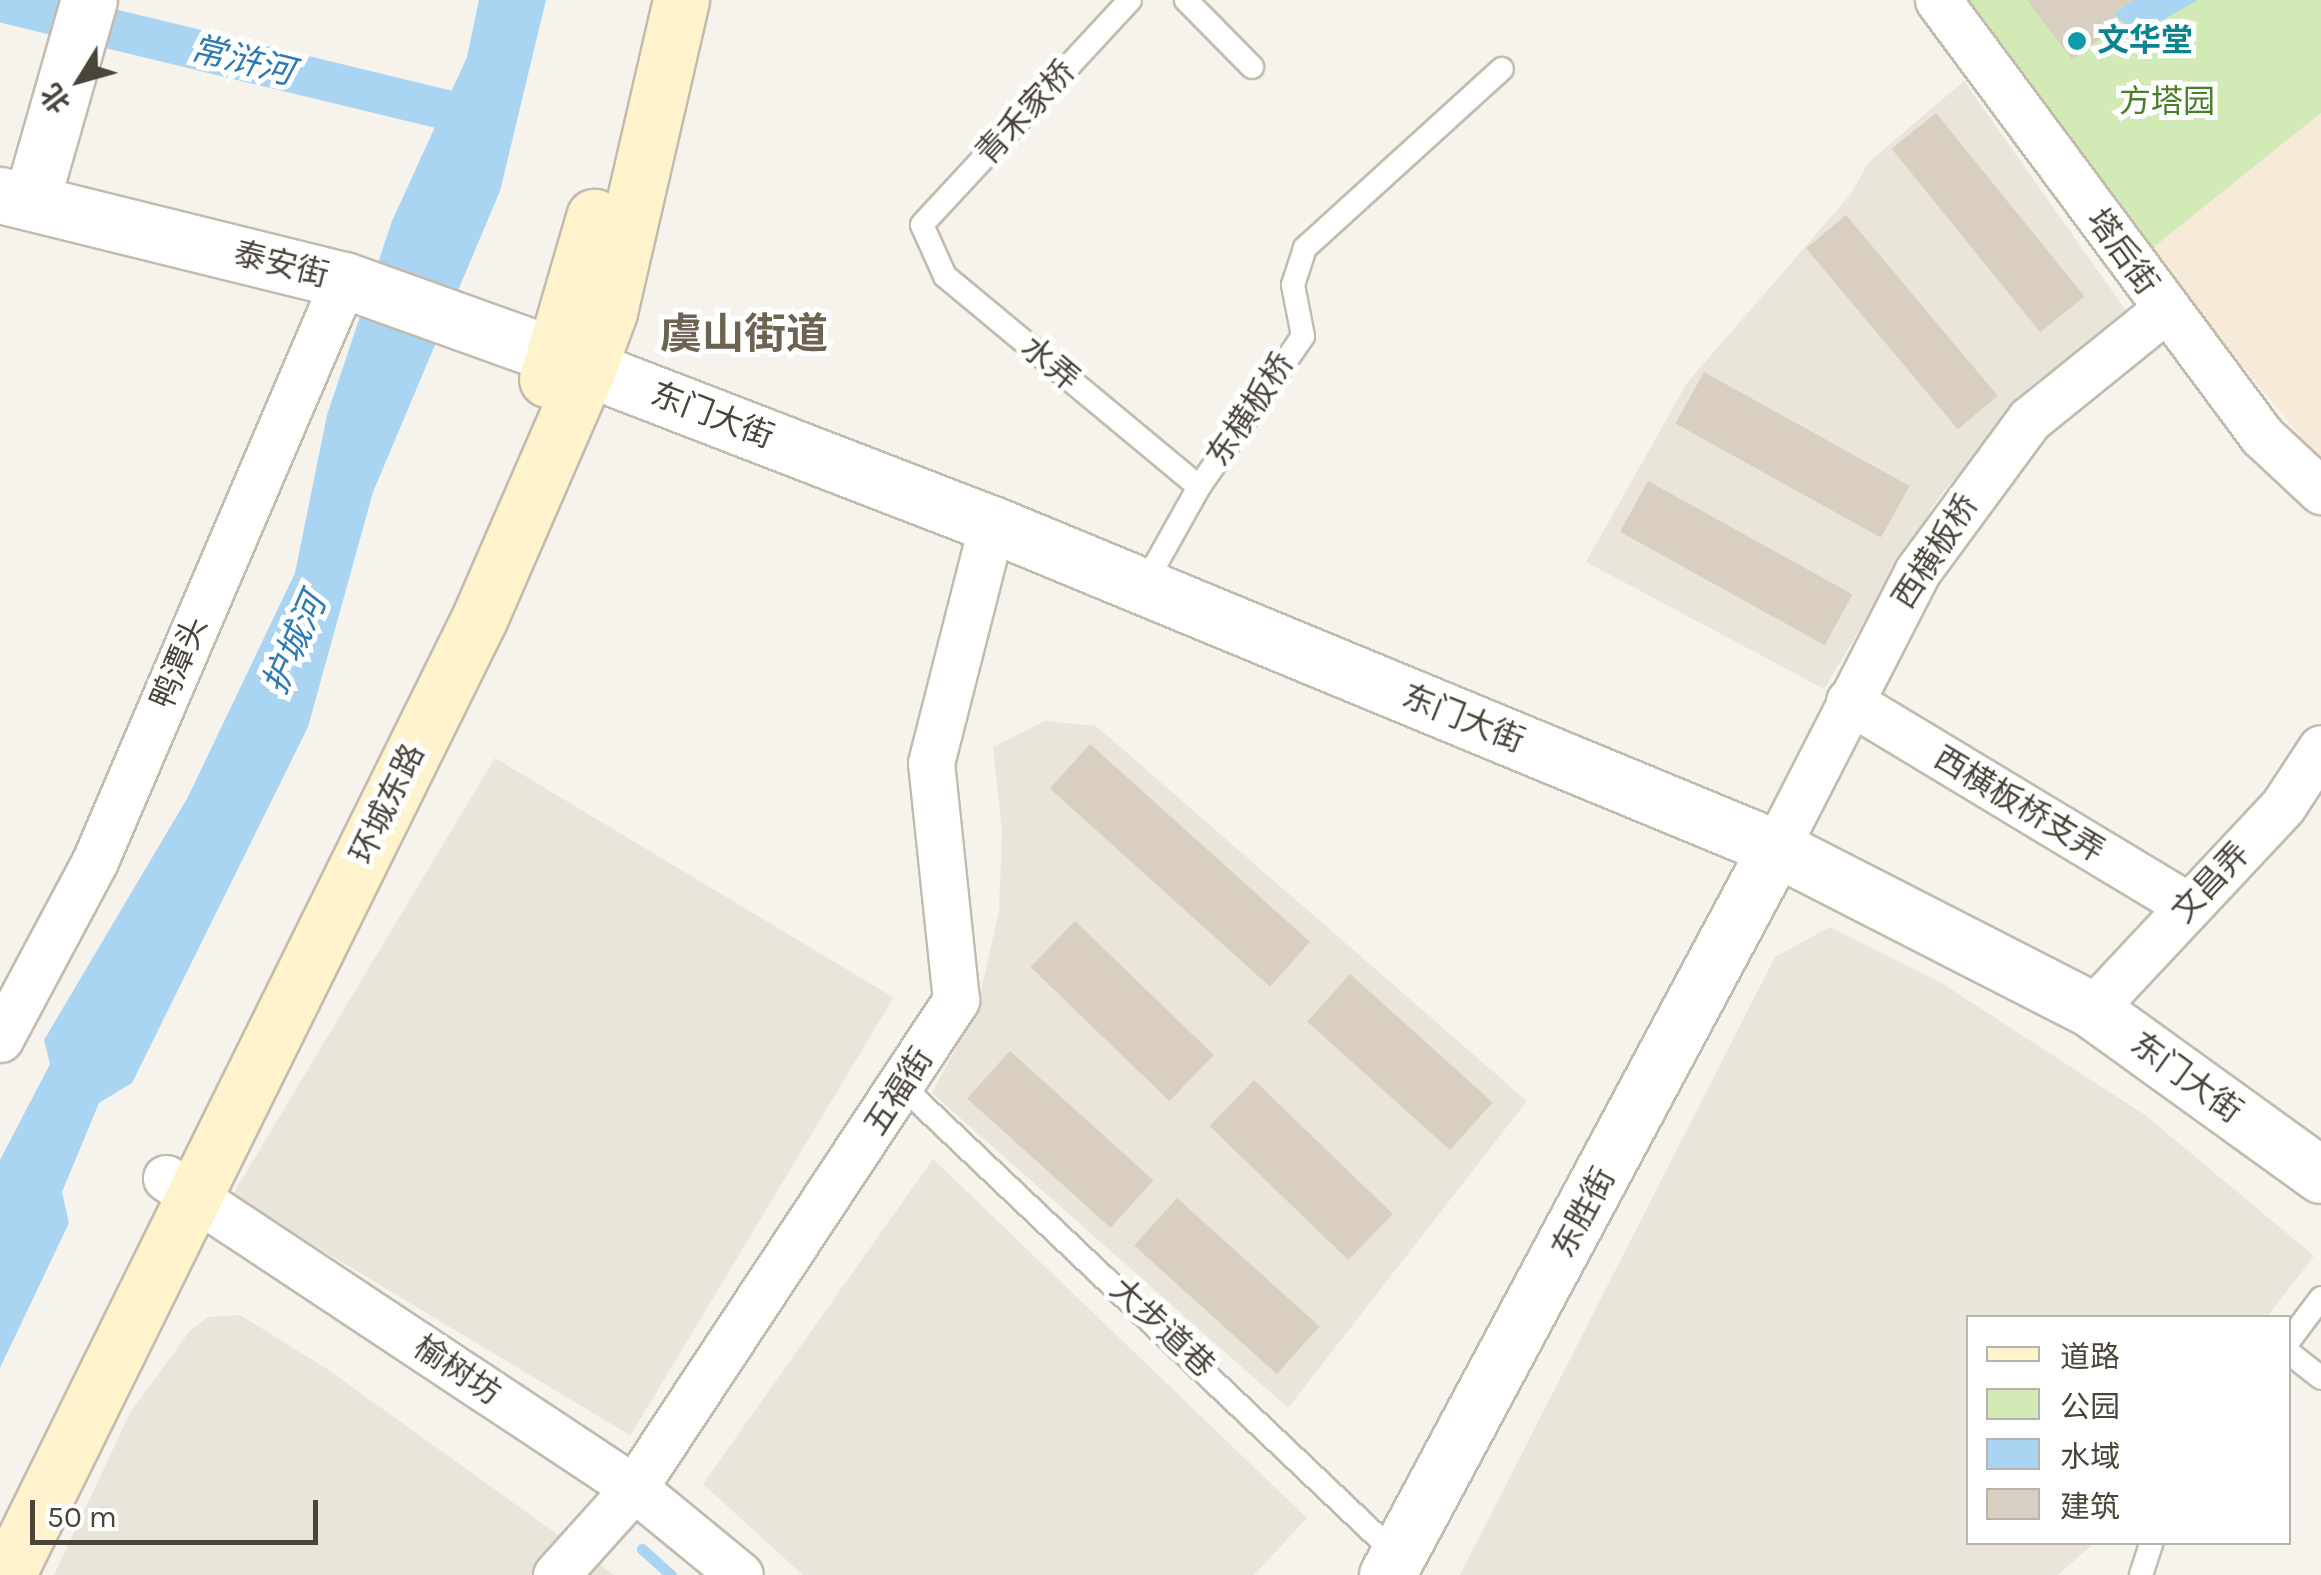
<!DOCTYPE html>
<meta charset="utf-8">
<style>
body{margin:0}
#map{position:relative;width:2321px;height:1575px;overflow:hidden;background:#f6f3ec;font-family:Karla,"Noto Sans SC",sans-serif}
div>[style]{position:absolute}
.residential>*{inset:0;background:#eae5da;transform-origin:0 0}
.commercial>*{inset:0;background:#f7ead8}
.green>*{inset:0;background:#d2eab5}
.water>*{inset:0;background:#a9d4f2}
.stream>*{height:11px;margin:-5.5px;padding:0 5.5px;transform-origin:5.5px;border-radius:5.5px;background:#a9d4f2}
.canal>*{height:40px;margin:-20px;padding:0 20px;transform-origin:20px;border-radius:20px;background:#a9d4f2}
.building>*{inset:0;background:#d8cfc1;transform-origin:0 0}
.roads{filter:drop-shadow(2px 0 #c2bbae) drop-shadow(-2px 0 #c2bbae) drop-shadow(0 2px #c2bbae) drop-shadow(0 -2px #c2bbae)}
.service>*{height:22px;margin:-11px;padding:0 11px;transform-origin:11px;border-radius:11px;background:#fff}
.minor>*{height:45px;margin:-22.5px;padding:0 22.5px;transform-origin:22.5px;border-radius:22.5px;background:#fff}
.tertiary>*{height:55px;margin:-27.5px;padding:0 27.5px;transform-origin:27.5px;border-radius:27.5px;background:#fff}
.secondary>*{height:55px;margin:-27.5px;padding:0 27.5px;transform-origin:27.5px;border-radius:27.5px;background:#fff3cd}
.dots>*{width:28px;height:28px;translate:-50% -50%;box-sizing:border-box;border:5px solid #fff;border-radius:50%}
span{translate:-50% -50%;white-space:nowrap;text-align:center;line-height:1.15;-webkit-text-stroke:10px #fff;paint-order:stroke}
.culture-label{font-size:32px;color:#0d838f;font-weight:700}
.left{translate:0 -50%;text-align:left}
.park-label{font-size:32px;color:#4a7f2a}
.street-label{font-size:32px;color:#4b4439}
.water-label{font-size:35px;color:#2e7ab2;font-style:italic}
.district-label{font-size:42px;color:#6e6250;font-weight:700}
.legend{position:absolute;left:1966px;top:1315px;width:325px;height:230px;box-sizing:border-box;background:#fff;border:2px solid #b7b4b0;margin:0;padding:12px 18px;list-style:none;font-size:30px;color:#4b4439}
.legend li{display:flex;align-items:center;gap:20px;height:50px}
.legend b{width:50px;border:2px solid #b7b4b0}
.north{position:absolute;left:30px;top:30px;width:100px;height:100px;-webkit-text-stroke:8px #fff;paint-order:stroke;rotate:233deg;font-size:28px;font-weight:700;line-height:40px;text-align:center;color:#4b4439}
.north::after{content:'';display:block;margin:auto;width:35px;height:45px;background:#4b4439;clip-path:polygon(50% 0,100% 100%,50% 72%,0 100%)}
.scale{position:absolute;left:30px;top:1500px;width:288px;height:45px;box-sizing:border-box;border:5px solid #4b4439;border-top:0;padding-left:12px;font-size:30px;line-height:35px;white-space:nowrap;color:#4b4439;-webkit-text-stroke:8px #fff;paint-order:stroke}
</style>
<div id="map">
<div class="residential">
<div style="clip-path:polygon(1964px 81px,2129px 315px,2030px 386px,1935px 503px,1824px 689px,1586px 562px,1687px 383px,1850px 195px,1869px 162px)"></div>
<div style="clip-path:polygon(1045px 721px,1096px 726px,1527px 1101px,1288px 1408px,932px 1093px,977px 1008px,999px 911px,1002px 831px,993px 747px)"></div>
<div style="left:495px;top:758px;width:465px;height:511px;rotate:31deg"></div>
<div style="clip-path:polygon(1830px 927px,1940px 982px,2145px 1115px,2314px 1256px,2267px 1317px,1968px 1318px,1968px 1542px,2094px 1543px,2058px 1575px,1460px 1575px,1775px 957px)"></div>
<div style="clip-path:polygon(933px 1159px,1307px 1518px,1254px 1575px,803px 1575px,703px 1484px)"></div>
<div style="clip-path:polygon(240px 1315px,327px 1369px,614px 1575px,54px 1575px,130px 1413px,189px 1332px,208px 1317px)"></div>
</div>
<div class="commercial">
<div style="clip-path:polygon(2321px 113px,2321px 461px,2149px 251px)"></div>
</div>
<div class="green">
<div style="clip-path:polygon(1965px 0,2321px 0,2321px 113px,2149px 251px)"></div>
</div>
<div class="water">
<div style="clip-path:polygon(479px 0,546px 0,500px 191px,373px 492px,308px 727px,132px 1083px,99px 1103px,62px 1192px,69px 1223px,0 1368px,0 1160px,50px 1064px,44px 1040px,188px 797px,295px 573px,327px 415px,392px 221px,467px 57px)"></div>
<div style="clip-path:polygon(2133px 0,2198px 0,2136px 35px,2114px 14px)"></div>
</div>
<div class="stream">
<div style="left:642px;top:1549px;width:39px;rotate:42deg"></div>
</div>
<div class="canal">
<div style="left:0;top:2px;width:499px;rotate:13.6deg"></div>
</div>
<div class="building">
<div style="clip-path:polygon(2027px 0,2133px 0,2114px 14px,2121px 23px,2072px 60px)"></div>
<div style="left:1936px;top:113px;width:236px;height:57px;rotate:51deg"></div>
<div style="left:1846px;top:215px;width:236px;height:52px;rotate:50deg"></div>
<div style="left:1704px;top:372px;width:235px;height:59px;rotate:29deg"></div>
<div style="left:1648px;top:481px;width:234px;height:58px;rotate:29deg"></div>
<div style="left:1090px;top:744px;width:296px;height:60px;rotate:42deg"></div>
<div style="left:1075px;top:921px;width:193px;height:64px;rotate:44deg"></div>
<div style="left:1350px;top:974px;width:192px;height:64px;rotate:42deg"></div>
<div style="left:1010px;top:1051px;width:193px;height:64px;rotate:42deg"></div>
<div style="left:1254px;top:1080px;width:193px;height:64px;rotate:44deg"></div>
<div style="left:1177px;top:1198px;width:192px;height:64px;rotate:42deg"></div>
</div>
<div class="roads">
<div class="service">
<div style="left:1130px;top:0;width:306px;rotate:132.8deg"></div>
<div style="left:922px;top:225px;width:56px;rotate:65.7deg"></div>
<div style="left:945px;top:276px;width:330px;rotate:39.7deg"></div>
<div style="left:1186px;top:0;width:94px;rotate:45.4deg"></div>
<div style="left:1143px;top:587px;width:115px;rotate:-60.8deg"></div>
<div style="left:1199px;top:487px;width:183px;rotate:-55.4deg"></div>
<div style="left:1303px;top:336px;width:52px;rotate:-101.1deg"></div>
<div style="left:1293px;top:285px;width:39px;rotate:-72deg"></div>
<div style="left:1305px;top:248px;width:266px;rotate:-42.3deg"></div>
<div style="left:904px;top:1088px;width:682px;rotate:43.46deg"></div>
<div style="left:2288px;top:1342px;width:55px;rotate:-53.1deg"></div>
<div style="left:2288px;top:1352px;width:42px;rotate:38.2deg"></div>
<div style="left:2141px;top:1575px;width:35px;rotate:-72deg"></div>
</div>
<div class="minor">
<div style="left:1938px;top:0;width:543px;rotate:53.38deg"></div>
<div style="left:2262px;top:436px;width:81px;rotate:43deg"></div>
<div style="left:1849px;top:701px;width:397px;rotate:31.1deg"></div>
<div style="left:1776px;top:848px;width:310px;rotate:-62.9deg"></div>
<div style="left:1917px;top:572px;width:190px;rotate:-53.6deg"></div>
<div style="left:2030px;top:419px;width:174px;rotate:-38.9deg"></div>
<div style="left:2092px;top:1010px;width:279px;rotate:-46.9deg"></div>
<div style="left:2283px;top:806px;width:69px;rotate:-56.8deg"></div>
<div style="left:0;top:1039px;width:202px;rotate:-61.9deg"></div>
<div style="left:95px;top:861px;width:632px;rotate:-66.8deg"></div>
<div style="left:166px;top:1178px;width:561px;rotate:33.52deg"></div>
<div style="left:634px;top:1488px;width:137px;rotate:39.4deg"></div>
<div style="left:556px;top:1575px;width:117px;rotate:-48.1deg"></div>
<div style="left:634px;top:1488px;width:585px;rotate:-56.58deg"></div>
<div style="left:956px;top:1000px;width:238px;rotate:-96deg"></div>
<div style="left:931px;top:763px;width:247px;rotate:-75.7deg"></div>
</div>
<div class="tertiary">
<div style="left:0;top:195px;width:354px;rotate:13.9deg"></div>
<div style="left:344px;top:280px;width:225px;rotate:19.7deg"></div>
<div style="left:556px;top:356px;width:467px;rotate:21.1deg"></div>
<div style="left:992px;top:524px;width:848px;rotate:22.45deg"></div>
<div style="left:1776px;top:848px;width:355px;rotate:27.1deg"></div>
<div style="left:2092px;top:1010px;width:282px;rotate:35.8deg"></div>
<div style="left:31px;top:202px;width:210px;rotate:-74deg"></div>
<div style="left:1387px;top:1575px;width:825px;rotate:-61.85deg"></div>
</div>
<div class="secondary">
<div style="left:547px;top:379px;width:169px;rotate:-73.8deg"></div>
<div style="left:7px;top:1575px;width:1068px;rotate:-63.72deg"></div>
<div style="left:480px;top:617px;width:270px;rotate:-66.5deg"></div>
<div style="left:588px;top:369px;width:61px;rotate:-69.8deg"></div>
<div style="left:609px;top:312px;width:320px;rotate:-77deg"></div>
</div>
</div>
<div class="dots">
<div style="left:2077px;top:41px;background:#0f9aa8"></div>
</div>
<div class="culture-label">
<span class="left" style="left:2097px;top:41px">文华堂</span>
</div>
<div class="park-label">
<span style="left:2167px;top:102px">方塔园</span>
</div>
<div class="street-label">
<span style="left:1026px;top:113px;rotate:-47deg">青禾家桥</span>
<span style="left:2122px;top:252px;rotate:54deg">塔后街</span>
<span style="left:281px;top:265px;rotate:14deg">泰安街</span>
<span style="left:1050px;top:364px;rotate:40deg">水弄</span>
<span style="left:1251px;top:410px;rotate:-56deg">东横板桥</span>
<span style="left:712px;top:416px;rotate:21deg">东门大街</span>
<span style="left:1936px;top:552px;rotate:-57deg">西横板桥</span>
<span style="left:180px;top:663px;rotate:-67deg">鸭潭头</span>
<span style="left:1463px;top:719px;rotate:22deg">东门大街</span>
<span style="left:388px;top:804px;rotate:-64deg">环城东路</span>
<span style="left:2019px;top:805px;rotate:31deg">西横板桥支弄</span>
<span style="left:2211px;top:883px;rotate:-47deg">文昌弄</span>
<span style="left:2186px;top:1078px;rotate:36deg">东门大街</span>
<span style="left:899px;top:1092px;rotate:-57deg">五福街</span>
<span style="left:1584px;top:1213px;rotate:-62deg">东胜街</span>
<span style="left:1162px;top:1328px;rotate:43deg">大步道巷</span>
<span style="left:457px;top:1371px;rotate:34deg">榆树坊</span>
</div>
<div class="water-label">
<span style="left:242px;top:61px;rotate:14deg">常浒河</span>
<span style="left:295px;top:644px;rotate:-66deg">护城河</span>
</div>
<div class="district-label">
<span style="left:744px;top:334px">虞山街道</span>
</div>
<ul class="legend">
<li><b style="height:12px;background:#fff3cd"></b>道路</li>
<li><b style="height:28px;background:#d2eab5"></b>公园</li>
<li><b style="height:28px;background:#a9d4f2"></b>水域</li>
<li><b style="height:28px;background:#d8cfc1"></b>建筑</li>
</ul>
<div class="north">北</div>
<div class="scale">50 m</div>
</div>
